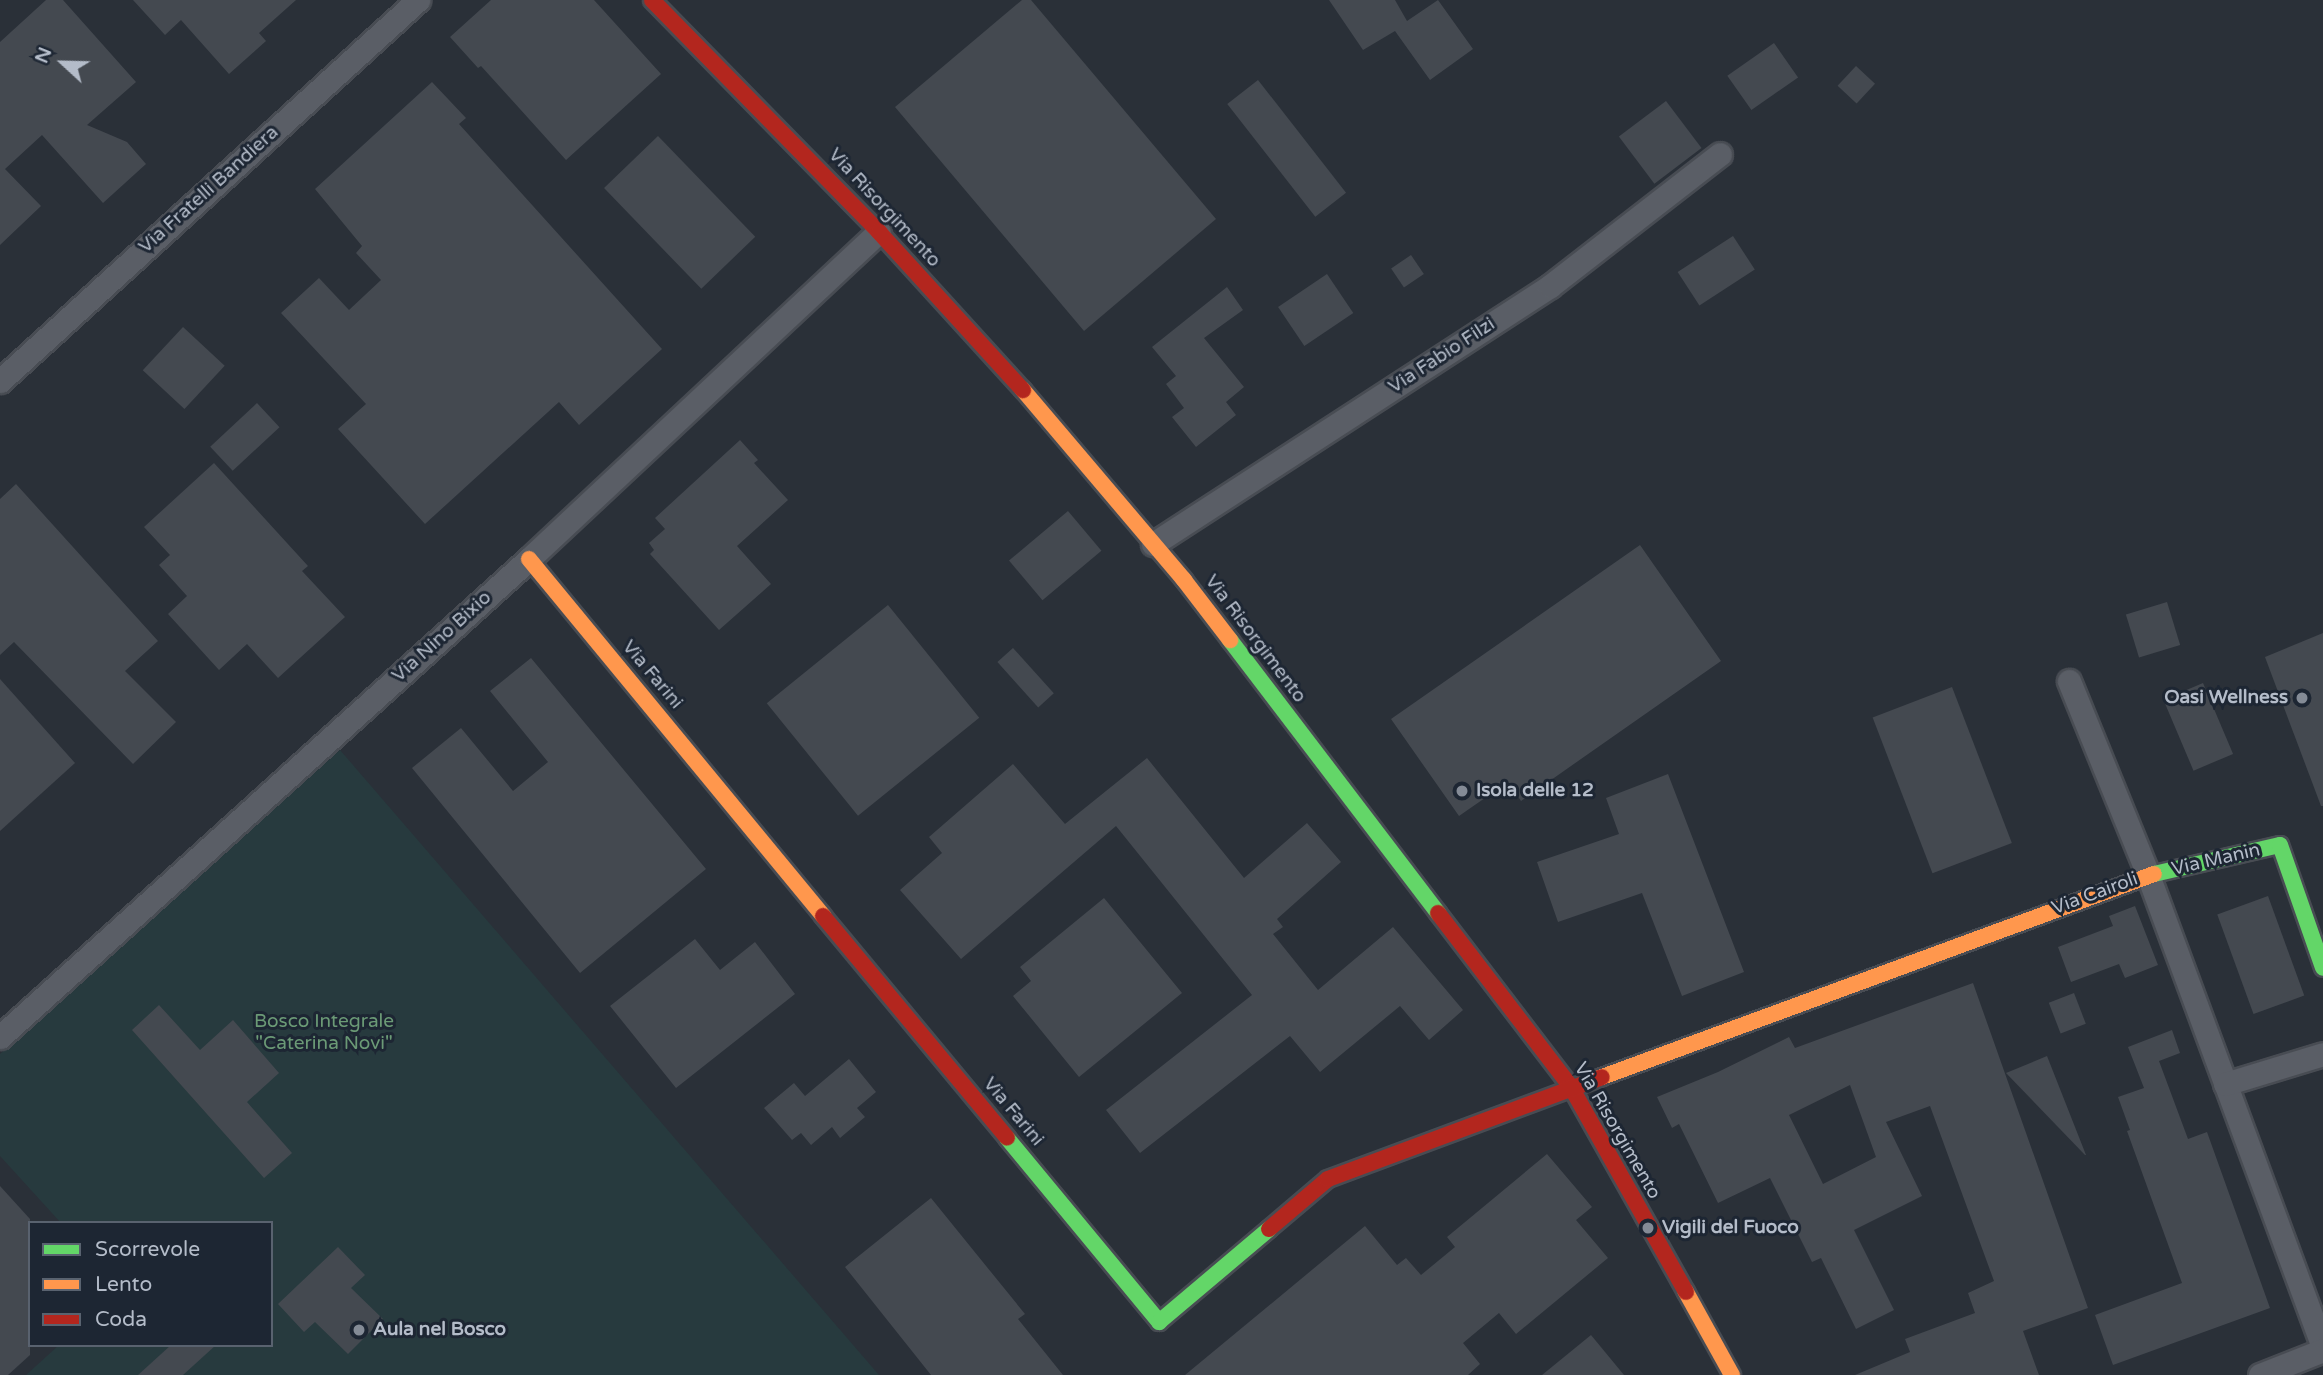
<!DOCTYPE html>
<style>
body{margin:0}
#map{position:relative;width:2323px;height:1375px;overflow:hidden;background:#2a3038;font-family:"Varela Round",sans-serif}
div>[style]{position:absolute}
.green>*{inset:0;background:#273a3e}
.building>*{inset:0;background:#444950;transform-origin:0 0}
.roads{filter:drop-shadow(2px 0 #484c53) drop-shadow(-2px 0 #484c53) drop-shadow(0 2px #484c53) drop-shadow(0 -2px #484c53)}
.street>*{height:23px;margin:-11.5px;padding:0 11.5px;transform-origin:11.5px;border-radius:11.5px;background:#5a5e66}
.fast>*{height:16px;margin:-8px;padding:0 8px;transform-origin:8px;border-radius:8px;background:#63d668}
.slow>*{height:16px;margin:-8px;padding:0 8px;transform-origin:8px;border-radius:8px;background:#ff974d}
.jam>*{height:16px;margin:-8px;padding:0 8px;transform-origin:8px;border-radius:8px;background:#b3261e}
.dots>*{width:19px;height:19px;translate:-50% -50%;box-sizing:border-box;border:4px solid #1d2633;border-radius:50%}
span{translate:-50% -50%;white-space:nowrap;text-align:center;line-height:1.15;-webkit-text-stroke:6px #1d2633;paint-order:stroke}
.street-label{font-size:19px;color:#b4bcc9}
.poi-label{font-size:19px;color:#b4bcc9;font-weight:700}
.right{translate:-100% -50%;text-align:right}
.left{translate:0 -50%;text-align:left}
.park-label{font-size:19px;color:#6b9a76}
.legend{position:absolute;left:28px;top:1221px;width:245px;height:126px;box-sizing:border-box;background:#1d2633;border:2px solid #59626f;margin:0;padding:9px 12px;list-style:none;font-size:21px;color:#b4bcc9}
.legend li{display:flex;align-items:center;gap:14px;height:35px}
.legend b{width:35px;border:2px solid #59626f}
.north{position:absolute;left:28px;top:28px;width:70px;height:70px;-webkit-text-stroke:5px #1d2633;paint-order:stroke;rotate:292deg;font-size:19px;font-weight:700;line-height:28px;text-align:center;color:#b4bcc9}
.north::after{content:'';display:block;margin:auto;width:24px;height:32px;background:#b4bcc9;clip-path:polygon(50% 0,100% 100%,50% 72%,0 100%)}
</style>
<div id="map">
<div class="green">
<div style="clip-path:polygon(340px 750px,879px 1375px,26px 1375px,59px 1345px,271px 1345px,271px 1223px,61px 1223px,0 1156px,0 1054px)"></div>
</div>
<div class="building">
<div style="clip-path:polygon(46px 0,63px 0,136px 82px,87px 125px,127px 142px,146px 164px,103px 203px,42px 135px,5px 169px,41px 206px,0 245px,0 42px)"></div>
<div style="clip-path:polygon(133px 0,296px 0,259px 33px,266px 41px,229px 74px,181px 20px,165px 35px)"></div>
<div style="clip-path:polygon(491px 0,594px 0,661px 74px,566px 160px,481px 66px,478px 68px,450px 37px)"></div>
<div style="clip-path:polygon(1022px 0,1031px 0,1216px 219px,1084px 331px,895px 107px)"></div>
<div style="clip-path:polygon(1329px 0,1395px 0,1407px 21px,1438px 0,1473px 49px,1430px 80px,1395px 31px,1363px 50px)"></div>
<div style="left:1774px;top:43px;width:42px;height:57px;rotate:55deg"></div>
<div style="left:1856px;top:66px;width:26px;height:27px;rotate:43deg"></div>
<div style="left:1258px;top:80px;width:143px;height:39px;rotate:52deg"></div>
<div style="clip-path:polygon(432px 82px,466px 118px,459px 124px,662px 349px,579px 425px,559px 402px,425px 524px,338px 429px,366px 404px,281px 313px,319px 278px,349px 310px,381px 280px,356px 253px,362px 246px,315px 189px)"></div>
<div style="left:1666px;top:101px;width:59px;height:59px;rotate:53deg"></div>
<div style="left:658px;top:136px;width:140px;height:75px;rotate:46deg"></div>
<div style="left:1733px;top:236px;width:40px;height:66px;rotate:57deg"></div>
<div style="left:1411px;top:255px;width:23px;height:24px;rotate:56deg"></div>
<div style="left:1327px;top:274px;width:47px;height:59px;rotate:56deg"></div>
<div style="clip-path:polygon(1227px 287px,1243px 310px,1204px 338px,1244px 387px,1226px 402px,1236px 415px,1196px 447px,1172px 417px,1184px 408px,1166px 384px,1176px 376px,1152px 347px)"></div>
<div style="left:183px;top:327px;width:57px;height:59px;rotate:43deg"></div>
<div style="left:257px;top:403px;width:33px;height:64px;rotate:47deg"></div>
<div style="clip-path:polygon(740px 440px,758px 460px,754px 463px,788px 500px,737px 546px,771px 584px,719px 630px,650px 554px,654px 550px,649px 543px,665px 529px,655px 518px)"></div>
<div style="clip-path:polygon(214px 463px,308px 566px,302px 571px,345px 617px,278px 678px,247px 644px,219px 670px,168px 614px,187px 596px,159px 565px,170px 555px,144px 527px)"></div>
<div style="clip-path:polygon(16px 484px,158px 641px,125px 671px,176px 722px,133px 764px,14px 642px,0 655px,0 499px)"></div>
<div style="left:1068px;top:511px;width:52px;height:77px;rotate:50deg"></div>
<div style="clip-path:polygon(1640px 545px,1721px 661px,1521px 801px,1508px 782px,1459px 816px,1391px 719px)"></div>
<div style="left:2167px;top:602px;width:45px;height:43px;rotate:73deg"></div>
<div style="left:888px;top:605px;width:145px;height:156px;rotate:51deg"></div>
<div style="clip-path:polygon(2323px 633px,2323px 806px,2321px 806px,2265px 657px)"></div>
<div style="left:1013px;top:648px;width:61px;height:21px;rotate:48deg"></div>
<div style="clip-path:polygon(531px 658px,706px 869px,580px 973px,412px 768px,461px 728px,513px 791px,548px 762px,490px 691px)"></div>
<div style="clip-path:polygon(0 679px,75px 763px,0 831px)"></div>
<div style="left:2203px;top:683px;width:77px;height:43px;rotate:67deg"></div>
<div style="left:1952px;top:687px;width:167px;height:85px;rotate:69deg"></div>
<div style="clip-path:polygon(1147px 758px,1244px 878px,1307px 823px,1341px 862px,1277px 919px,1283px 927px,1273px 934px,1318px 990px,1393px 927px,1463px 1010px,1429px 1040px,1400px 1006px,1320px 1072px,1290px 1036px,1140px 1153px,1106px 1110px,1252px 995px,1116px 826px,961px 959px,900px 890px,942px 853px,929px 837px,1013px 764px,1065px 824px)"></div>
<div style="clip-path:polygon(1668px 774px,1744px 972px,1682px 996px,1642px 893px,1558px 922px,1537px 862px,1619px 834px,1606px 798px)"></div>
<div style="left:2268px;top:896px;width:106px;height:54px;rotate:70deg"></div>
<div style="clip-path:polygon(1104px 898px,1182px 993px,1079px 1077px,1013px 996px,1031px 981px,1020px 967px)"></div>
<div style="clip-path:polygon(2135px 906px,2158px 965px,2125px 978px,2119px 964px,2071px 982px,2058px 947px,2113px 926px,2109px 916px)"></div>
<div style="clip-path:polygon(695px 939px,720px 970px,755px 942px,795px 994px,676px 1088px,610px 1006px)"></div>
<div style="clip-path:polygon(evenodd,1973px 983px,2088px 1308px,2023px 1331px,2039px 1375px,1855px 1375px,1910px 1352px,1905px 1339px,1975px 1313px,1968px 1293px,1994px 1281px,1930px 1106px,1886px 1122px,1922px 1196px,1854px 1230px,1894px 1310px,1856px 1329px,1821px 1258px,1812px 1262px,1770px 1178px,1718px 1203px,1679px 1124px,1672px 1128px,1657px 1097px,1718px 1072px,1789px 1037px,1795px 1048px,1973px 983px,1850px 1085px,1876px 1157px,1823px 1184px,1789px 1115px,1850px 1085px)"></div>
<div style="left:2074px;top:993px;width:33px;height:27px;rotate:69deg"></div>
<div style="clip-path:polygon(159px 1005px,200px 1050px,233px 1020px,279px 1073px,247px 1102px,292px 1153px,264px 1178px,132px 1030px)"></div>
<div style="clip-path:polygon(2172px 1030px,2180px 1053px,2159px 1061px,2188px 1139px,2207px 1132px,2270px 1308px,2113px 1365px,2095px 1315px,2182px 1283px,2127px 1131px,2130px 1130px,2118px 1097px,2144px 1088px,2128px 1047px)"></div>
<div style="clip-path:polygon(2047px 1056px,2086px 1155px,2085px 1155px,2006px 1073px)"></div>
<div style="clip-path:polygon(849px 1059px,876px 1092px,857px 1108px,865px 1117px,840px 1138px,832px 1127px,811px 1145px,801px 1133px,792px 1140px,764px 1108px,794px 1083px,805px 1096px)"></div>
<div style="clip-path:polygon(1547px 1154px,1592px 1207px,1576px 1220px,1608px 1258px,1516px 1334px,1499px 1313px,1463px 1343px,1480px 1364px,1468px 1375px,1185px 1375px,1365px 1226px,1397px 1265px,1406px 1258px,1421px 1275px,1455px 1247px,1447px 1237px)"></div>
<div style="clip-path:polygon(0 1186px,30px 1219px,30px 1355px,8px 1375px,0 1375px)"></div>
<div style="clip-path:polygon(931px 1198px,1025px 1314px,1018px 1319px,1063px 1375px,931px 1375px,845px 1267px)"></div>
<div style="clip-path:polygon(338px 1247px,365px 1275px,351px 1288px,383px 1319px,348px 1354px,315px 1322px,304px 1332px,278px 1304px)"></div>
<div style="clip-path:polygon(1591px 1335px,1624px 1375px,1542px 1375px)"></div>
<div style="clip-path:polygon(171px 1345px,216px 1345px,183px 1375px,138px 1375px)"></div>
</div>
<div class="roads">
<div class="street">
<div style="left:0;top:381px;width:566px;rotate:-42.35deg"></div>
<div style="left:1153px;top:544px;width:473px;rotate:-33deg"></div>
<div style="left:1550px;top:286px;width:215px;rotate:-37.8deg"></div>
<div style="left:2069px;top:681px;width:209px;rotate:67.8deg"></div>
<div style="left:2148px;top:875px;width:503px;rotate:69.66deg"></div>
<div style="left:0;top:1037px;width:713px;rotate:-42.1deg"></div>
<div style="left:529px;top:559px;width:479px;rotate:-43.1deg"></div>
<div style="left:2225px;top:1084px;width:102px;rotate:-17deg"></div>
<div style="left:2260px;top:1375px;width:68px;rotate:-21.6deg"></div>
</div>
<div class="fast">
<div style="left:1230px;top:640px;width:343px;rotate:52.7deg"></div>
<div style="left:2154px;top:874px;width:129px;rotate:-13deg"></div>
<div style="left:2280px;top:845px;width:130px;rotate:70.7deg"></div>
<div style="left:1007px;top:1138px;width:239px;rotate:50.4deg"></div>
<div style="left:1159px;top:1322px;width:144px;rotate:-40.2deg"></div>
</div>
<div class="slow">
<div style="left:1023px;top:390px;width:249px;rotate:49.7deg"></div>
<div style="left:1184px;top:580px;width:76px;rotate:52.5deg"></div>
<div style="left:529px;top:559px;width:462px;rotate:50.5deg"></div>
<div style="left:1602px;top:1077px;width:588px;rotate:-20.19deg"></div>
<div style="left:1686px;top:1292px;width:95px;rotate:61deg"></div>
</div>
<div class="jam">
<div style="left:652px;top:0;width:325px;rotate:45.6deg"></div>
<div style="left:879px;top:232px;width:214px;rotate:47.7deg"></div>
<div style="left:1438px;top:913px;width:219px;rotate:52.6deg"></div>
<div style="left:1571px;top:1087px;width:235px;rotate:60.7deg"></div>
<div style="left:823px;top:916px;width:288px;rotate:50.3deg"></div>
<div style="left:1269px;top:1229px;width:77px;rotate:-40.3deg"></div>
<div style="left:1328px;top:1179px;width:292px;rotate:-20.4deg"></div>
</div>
</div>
<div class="dots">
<div style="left:2302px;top:698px;background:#848b96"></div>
<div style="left:1462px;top:791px;background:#848b96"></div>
<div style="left:1648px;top:1228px;background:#848b96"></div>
<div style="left:359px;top:1330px;background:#848b96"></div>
</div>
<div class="street-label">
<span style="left:209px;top:190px;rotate:-42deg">Via Fratelli Bandiera</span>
<span style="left:884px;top:208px;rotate:47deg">Via Risorgimento</span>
<span style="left:1442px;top:356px;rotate:-33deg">Via Fabio Filzi</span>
<span style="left:442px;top:637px;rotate:-42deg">Via Nino Bixio</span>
<span style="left:1255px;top:639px;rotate:53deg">Via Risorgimento</span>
<span style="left:652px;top:675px;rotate:50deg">Via Farini</span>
<span style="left:2216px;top:860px;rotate:-13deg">Via Manin</span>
<span style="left:2095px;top:894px;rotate:-20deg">Via Cairoli</span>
<span style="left:1013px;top:1112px;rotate:50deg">Via Farini</span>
<span style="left:1617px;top:1131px;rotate:60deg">Via Risorgimento</span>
</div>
<div class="poi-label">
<span class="right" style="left:2288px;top:698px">Oasi Wellness</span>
<span class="left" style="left:1476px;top:791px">Isola delle 12</span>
<span class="left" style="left:1662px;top:1228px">Vigili del Fuoco</span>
<span class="left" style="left:373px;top:1330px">Aula nel Bosco</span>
</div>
<div class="park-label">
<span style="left:324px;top:1033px">Bosco Integrale<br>"Caterina Novi"</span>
</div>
<ul class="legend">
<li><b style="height:9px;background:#63d668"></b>Scorrevole</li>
<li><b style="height:9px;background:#ff974d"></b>Lento</li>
<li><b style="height:9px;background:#b3261e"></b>Coda</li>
</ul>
<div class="north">N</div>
</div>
